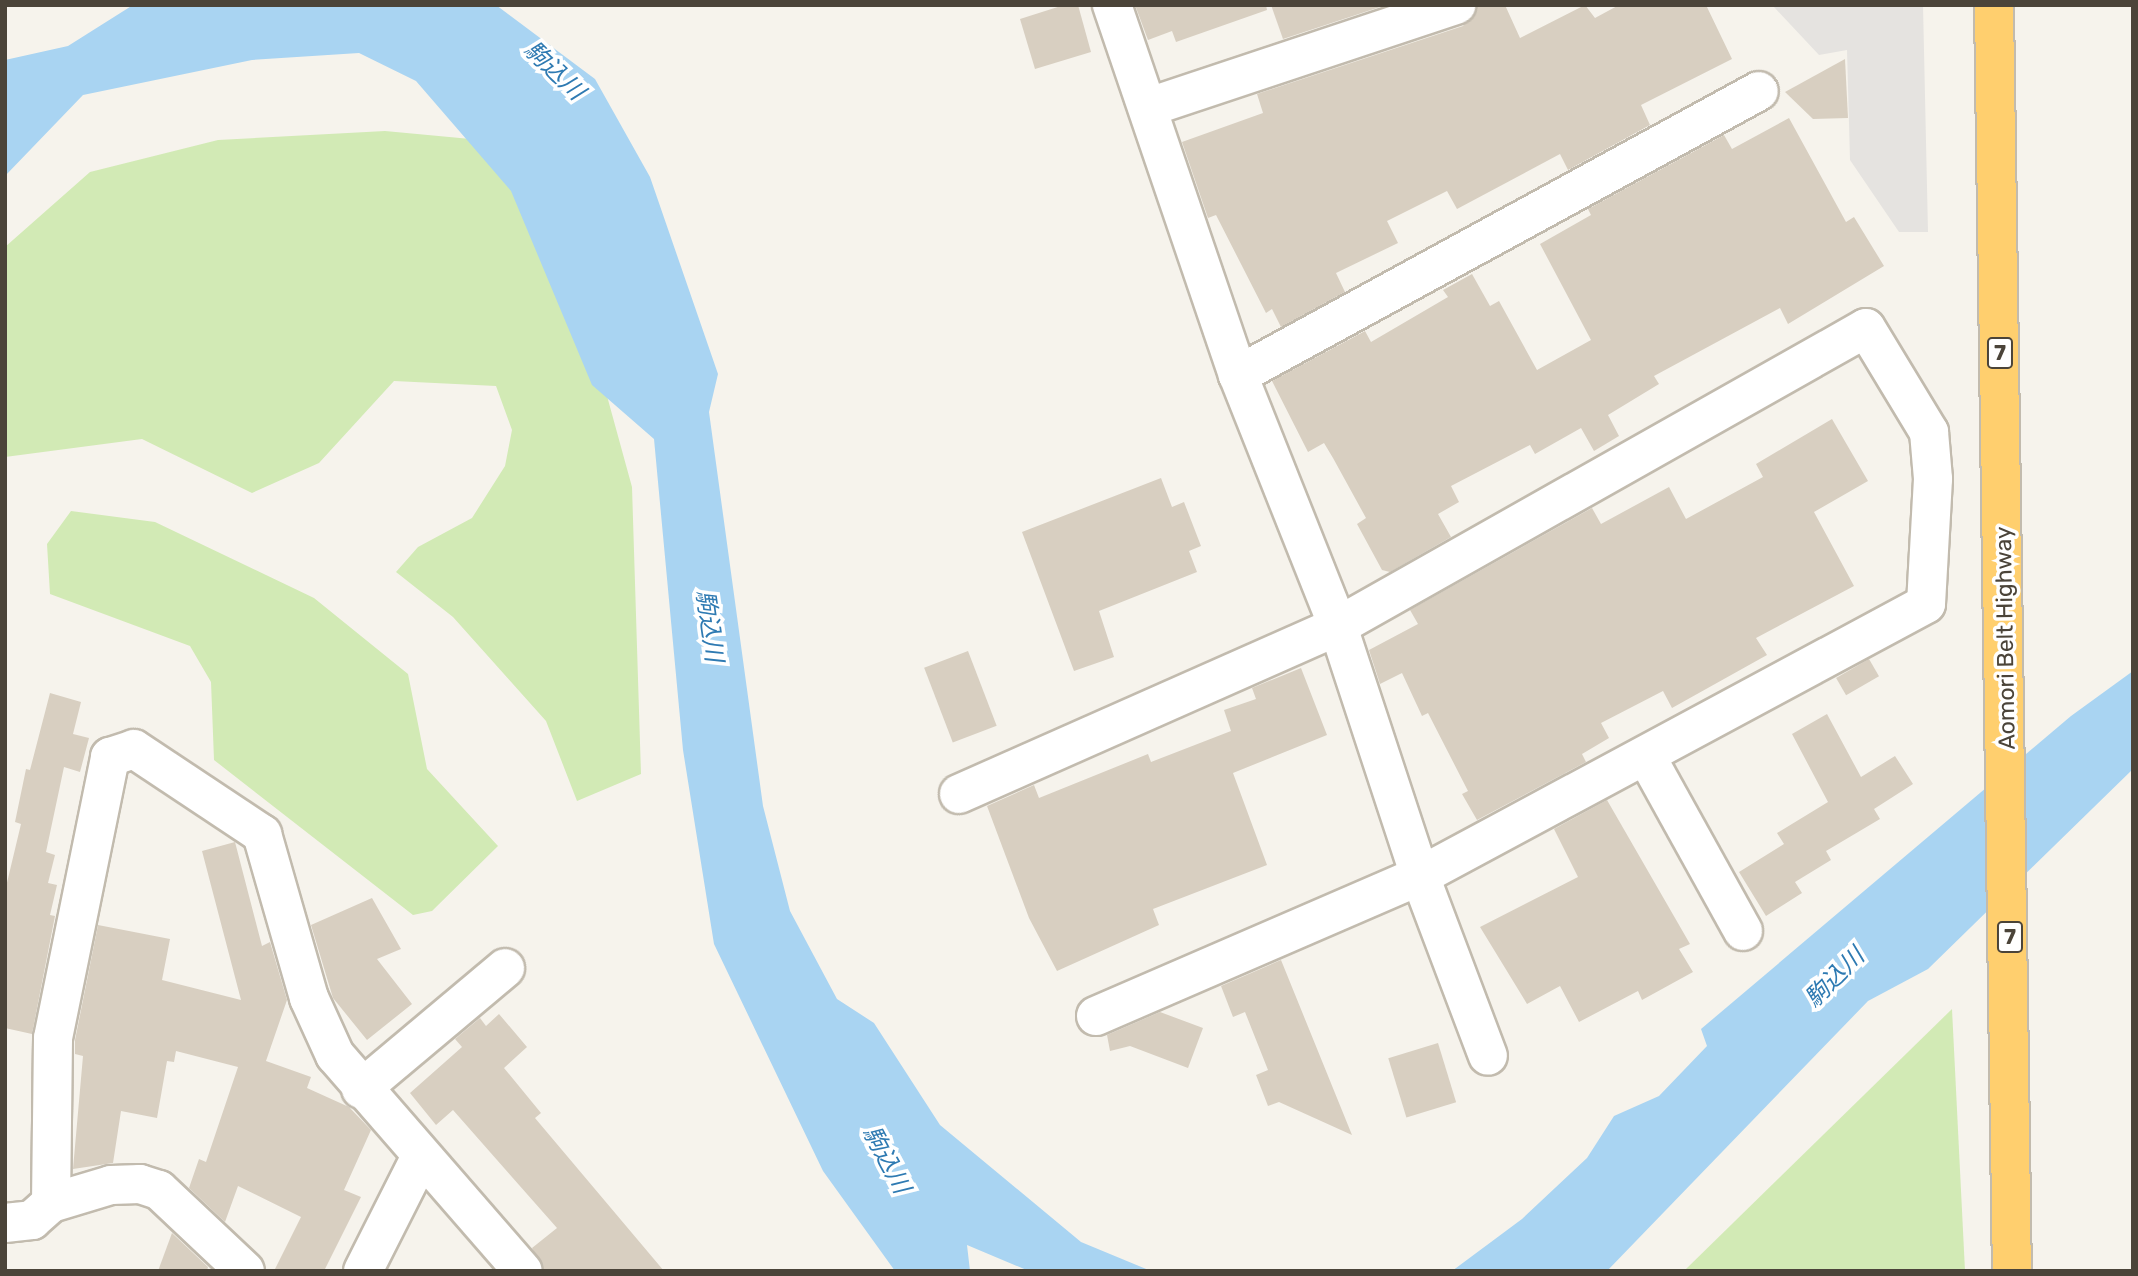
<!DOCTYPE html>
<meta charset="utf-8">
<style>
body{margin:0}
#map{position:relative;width:2138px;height:1276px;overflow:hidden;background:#f6f3ec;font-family:Rubik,"Noto Sans JP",sans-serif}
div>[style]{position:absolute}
.green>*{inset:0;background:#d2eab5}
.parking>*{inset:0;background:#e5e3e0}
.water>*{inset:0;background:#a9d4f2}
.building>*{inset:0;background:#d8cfc1;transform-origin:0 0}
.roads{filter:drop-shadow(2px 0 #c2bbae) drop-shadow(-2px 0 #c2bbae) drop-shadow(0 2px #c2bbae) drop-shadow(0 -2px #c2bbae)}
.minor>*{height:38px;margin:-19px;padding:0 19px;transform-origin:19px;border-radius:19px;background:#fff}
.highway>*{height:38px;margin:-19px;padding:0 19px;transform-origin:19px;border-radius:19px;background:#ffcf6e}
span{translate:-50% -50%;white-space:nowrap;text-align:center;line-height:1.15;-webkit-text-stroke:7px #fff;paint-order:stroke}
.shield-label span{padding:2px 5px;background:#fff;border:2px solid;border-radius:5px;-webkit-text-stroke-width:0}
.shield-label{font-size:21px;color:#4b4439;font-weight:700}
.street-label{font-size:23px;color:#4b4439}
.water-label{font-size:24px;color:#2e7ab2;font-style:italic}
.frame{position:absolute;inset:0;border:7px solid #4b4439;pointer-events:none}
</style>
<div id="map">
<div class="green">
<div style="clip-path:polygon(385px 131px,492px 141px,562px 232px,632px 487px,641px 774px,577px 801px,546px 721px,453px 617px,396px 572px,418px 547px,472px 518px,505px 466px,512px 430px,496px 386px,394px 381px,319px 463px,252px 493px,142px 439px,5px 457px,5px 247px,90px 172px,218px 140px)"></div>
<div style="clip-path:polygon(71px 511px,155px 522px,314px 598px,408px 674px,427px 769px,498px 846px,432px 911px,413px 915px,214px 760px,211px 682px,190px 646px,50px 594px,47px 544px)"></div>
<div style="clip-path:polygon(1952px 1009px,1965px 1271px,1685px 1271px,1686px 1269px)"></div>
</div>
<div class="parking">
<div style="clip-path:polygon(1923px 5px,1928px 232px,1899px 232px,1850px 160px,1847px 50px,1819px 55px,1774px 7px)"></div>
</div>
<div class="water">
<div style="clip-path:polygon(133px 5px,496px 5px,595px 79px,650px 177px,718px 374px,709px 412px,763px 806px,790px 911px,837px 999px,874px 1023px,940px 1125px,1081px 1242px,1151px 1271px,1029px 1271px,967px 1245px,970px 1271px,895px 1271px,823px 1171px,714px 944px,683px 750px,654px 439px,592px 385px,511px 191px,416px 81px,359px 53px,252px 60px,83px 95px,5px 176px,5px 60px,68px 46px)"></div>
<div style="clip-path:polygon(2133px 671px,2133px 769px,1928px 969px,1868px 1001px,1607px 1271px,1452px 1271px,1522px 1219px,1587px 1158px,1614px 1116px,1659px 1096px,1707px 1046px,1701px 1029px,2071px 716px)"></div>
</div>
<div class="building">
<div style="clip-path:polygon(1064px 5px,1078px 5px,1091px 52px,1035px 69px,1020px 19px)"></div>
<div style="clip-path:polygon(1135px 5px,1266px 5px,1267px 10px,1176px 42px,1172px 31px,1148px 40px)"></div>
<div style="clip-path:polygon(1271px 5px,1386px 5px,1283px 39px)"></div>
<div style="clip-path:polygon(1477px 5px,1505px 5px,1520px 38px,1585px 5px,1595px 18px,1619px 5px,1706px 5px,1732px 59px,1641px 105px,1650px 125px,1568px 170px,1560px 154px,1457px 209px,1447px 191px,1387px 221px,1398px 243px,1336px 273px,1345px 292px,1281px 327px,1272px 309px,1266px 313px,1216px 215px,1208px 218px,1182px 142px,1263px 113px,1257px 94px,1463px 26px)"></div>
<div style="clip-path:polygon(1845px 59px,1848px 118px,1813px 119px,1785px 92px)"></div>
<div style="clip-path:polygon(1789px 118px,1846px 222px,1854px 217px,1884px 266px,1788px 324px,1780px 308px,1654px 376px,1659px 384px,1608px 415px,1619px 436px,1594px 451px,1581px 428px,1535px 454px,1530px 445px,1451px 486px,1459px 502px,1438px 514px,1451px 537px,1390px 572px,1382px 570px,1357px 524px,1366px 518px,1333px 458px,1324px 443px,1308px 452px,1272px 381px,1365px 331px,1371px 342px,1448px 297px,1443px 290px,1472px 274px,1490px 306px,1499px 301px,1537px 370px,1591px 340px,1540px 244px,1591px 215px,1588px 209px,1724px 135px,1732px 149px)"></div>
<div style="clip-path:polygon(1832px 419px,1868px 481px,1814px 512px,1854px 586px,1756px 638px,1767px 655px,1672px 708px,1663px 691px,1601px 723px,1609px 738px,1582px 754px,1586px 762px,1477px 820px,1462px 794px,1468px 791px,1428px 713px,1422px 716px,1402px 673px,1380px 684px,1369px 650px,1418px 624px,1410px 610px,1592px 508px,1601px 524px,1669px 487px,1686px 519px,1763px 477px,1756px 464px)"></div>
<div style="clip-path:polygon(1161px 478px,1172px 507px,1184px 502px,1201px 546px,1189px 551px,1197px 572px,1099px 611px,1114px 657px,1074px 671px,1022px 532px)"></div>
<div style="left:968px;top:651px;width:80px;height:47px;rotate:69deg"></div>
<div style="left:1869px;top:659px;width:20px;height:38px;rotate:60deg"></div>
<div style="clip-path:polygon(1301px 668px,1327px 735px,1233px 773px,1267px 865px,1153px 909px,1159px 925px,1057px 971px,1029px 918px,987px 806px,1034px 785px,1039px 798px,1148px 754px,1151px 762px,1231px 731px,1224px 710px,1256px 699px,1252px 688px)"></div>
<div style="clip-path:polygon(50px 693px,81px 702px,73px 734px,89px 738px,80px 772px,64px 767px,46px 852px,55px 855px,48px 883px,57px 885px,50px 915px,55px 916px,32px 1034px,5px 1028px,5px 891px,21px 824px,15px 822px,26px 769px,30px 770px)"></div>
<div style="clip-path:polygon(1827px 714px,1861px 777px,1895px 756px,1913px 784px,1874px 809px,1880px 819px,1826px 851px,1831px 860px,1795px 882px,1802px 893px,1766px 916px,1739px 872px,1784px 844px,1777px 833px,1828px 802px,1792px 734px)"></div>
<div style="clip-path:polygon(1607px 800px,1690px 944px,1679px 949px,1693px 972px,1642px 1000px,1638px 991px,1579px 1022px,1560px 986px,1527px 1004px,1480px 927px,1578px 877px,1554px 829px)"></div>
<div style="clip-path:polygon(235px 842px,262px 946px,270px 942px,287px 1000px,266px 1061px,311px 1077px,307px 1088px,349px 1107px,371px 1130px,344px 1190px,361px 1197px,324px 1271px,274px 1271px,301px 1217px,238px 1186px,225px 1222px,189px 1188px,199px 1159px,206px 1162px,238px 1067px,176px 1051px,174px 1062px,167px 1061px,157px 1118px,121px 1111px,113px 1163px,73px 1169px,83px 1056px,75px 1054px,75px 1040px,98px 925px,170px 939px,162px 980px,241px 1000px,202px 851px)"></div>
<div style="clip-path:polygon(372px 898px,401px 949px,377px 959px,412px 1004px,367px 1040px,333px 998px,311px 925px)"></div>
<div style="clip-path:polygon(1281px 960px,1352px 1135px,1279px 1102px,1268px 1106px,1256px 1075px,1268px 1070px,1245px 1012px,1233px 1017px,1221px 986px)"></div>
<div style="clip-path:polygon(1160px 1012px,1203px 1028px,1188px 1068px,1130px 1046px,1110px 1051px,1107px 1035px)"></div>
<div style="clip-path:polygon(499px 1014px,527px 1047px,504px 1068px,541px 1113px,535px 1118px,664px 1271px,544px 1271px,532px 1248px,557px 1228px,453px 1110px,436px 1125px,410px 1093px,462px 1047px,455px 1039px,480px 1018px,486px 1026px)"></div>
<div style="left:1438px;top:1043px;width:62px;height:52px;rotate:73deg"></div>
<div style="clip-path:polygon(172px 1233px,208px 1267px,207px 1271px,158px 1271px)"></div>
</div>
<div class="roads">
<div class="minor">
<div style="left:1149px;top:107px;width:324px;rotate:-18.4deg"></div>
<div style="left:1238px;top:375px;width:593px;rotate:-28.6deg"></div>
<div style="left:1646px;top:756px;width:200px;rotate:61deg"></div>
<div style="left:959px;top:794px;width:415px;rotate:-23.9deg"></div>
<div style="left:1338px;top:626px;width:606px;rotate:-29.44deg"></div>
<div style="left:1866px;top:328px;width:122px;rotate:58.8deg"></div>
<div style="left:1929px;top:432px;width:47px;rotate:85.1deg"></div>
<div style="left:1933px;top:479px;width:125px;rotate:93.2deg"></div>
<div style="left:1926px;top:604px;width:574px;rotate:151.74deg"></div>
<div style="left:1420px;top:876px;width:263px;rotate:-108.2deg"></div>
<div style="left:1338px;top:626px;width:270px;rotate:-111.7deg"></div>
<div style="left:1238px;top:375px;width:391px;rotate:-108.8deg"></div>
<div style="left:1096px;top:1016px;width:353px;rotate:-23.4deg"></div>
<div style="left:1420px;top:876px;width:192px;rotate:69.3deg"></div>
<div style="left:361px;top:1089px;width:188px;rotate:-40deg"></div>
<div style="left:51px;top:1203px;width:63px;rotate:-16.7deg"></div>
<div style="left:111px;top:1185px;width:29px;rotate:-2deg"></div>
<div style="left:140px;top:1184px;width:20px;rotate:18deg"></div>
<div style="left:159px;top:1190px;width:118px;rotate:43.3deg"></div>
<div style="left:5px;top:1223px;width:27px;rotate:-6deg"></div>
<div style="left:32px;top:1220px;width:25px;rotate:-42deg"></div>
<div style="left:51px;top:1203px;width:165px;rotate:-89.3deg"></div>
<div style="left:53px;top:1038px;width:287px;rotate:-78.5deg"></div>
<div style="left:110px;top:757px;width:25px;rotate:-18deg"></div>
<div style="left:134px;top:749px;width:154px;rotate:33.6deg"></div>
<div style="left:262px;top:834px;width:171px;rotate:74deg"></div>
<div style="left:309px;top:998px;width:63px;rotate:65.5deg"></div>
<div style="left:335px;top:1055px;width:286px;rotate:49deg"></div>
<div style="left:363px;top:1271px;width:129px;rotate:-63.2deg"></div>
</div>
<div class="highway">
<div style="left:1994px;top:5px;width:1266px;rotate:89.19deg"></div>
</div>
</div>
<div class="shield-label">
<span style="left:2000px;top:353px">7</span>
<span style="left:2010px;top:937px">7</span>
</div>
<div class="street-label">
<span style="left:2005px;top:638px;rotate:-91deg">Aomori Belt Highway</span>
</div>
<div class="water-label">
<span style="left:554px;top:71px;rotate:44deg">駒込川</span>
<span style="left:709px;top:626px;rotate:82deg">駒込川</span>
<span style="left:1835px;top:978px;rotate:-45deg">駒込川</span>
<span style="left:886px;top:1160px;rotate:62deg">駒込川</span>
</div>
<div class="frame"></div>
</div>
